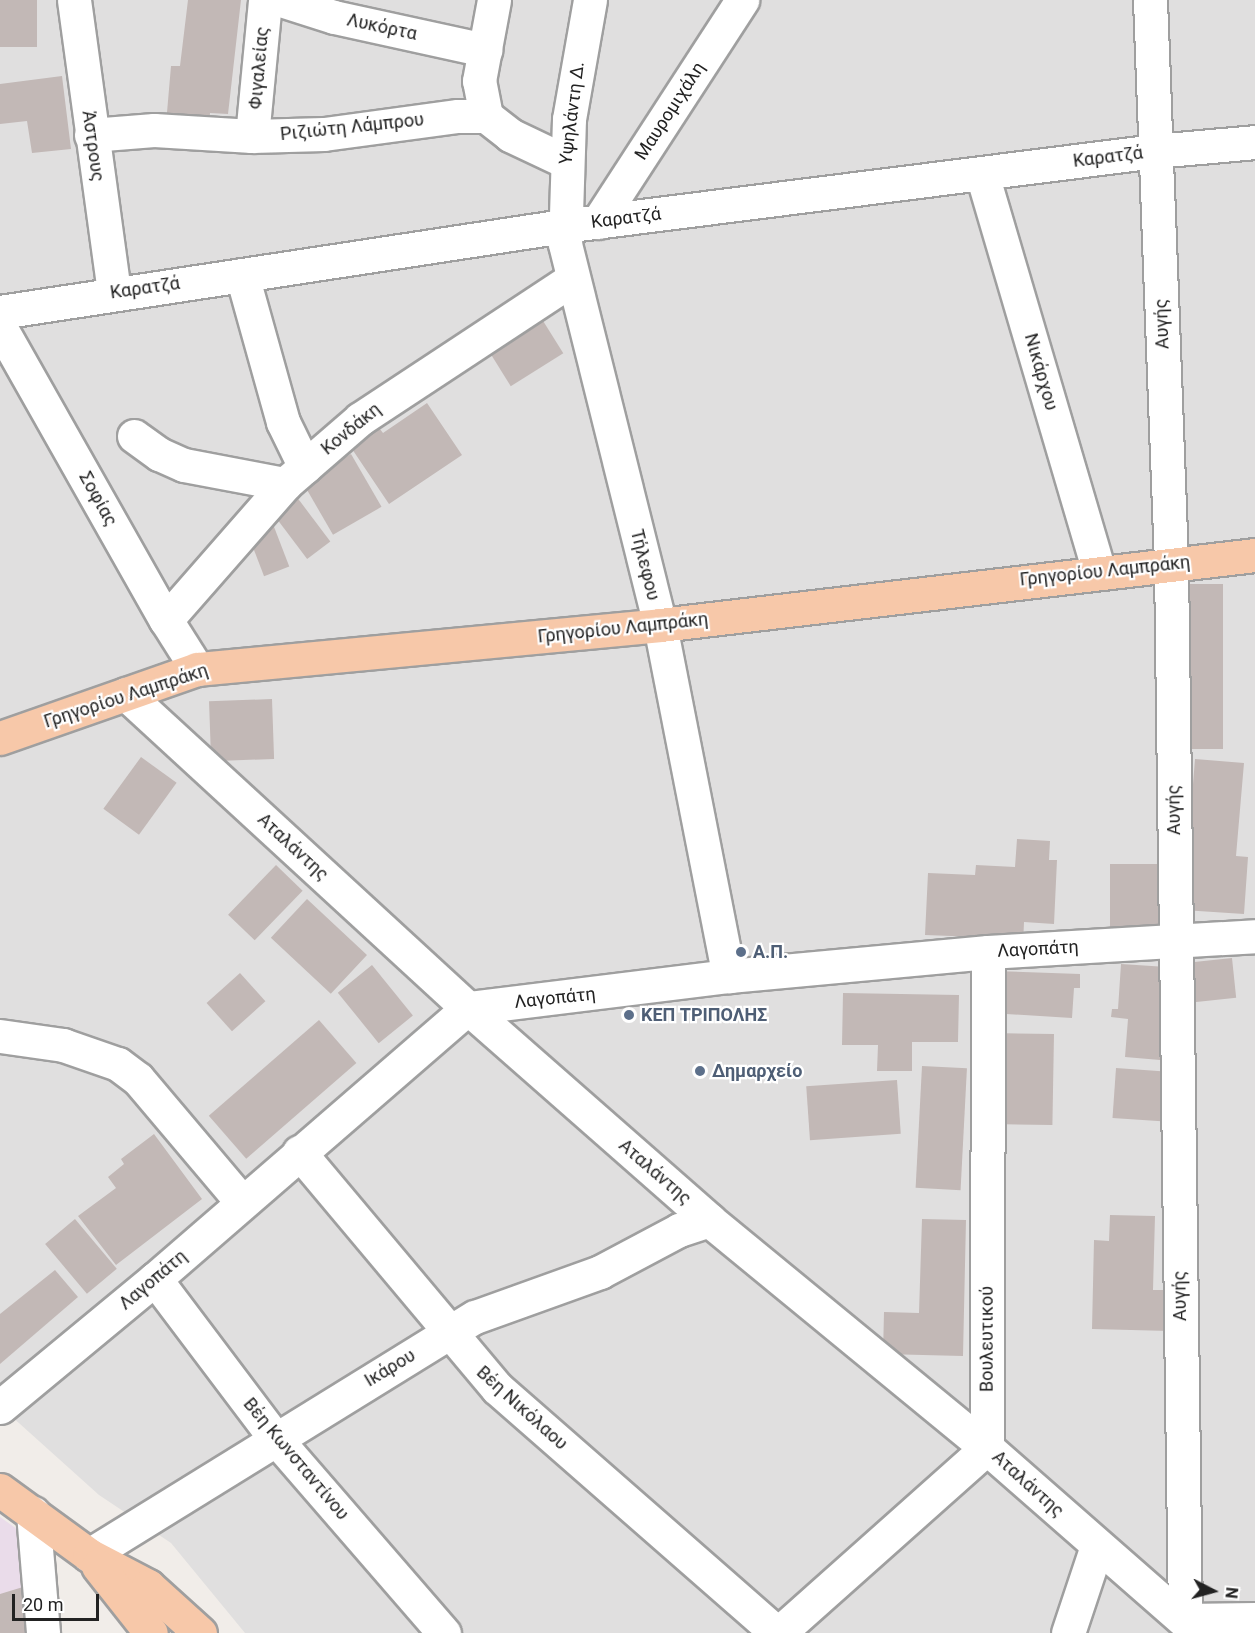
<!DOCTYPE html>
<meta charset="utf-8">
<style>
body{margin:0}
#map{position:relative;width:1255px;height:1633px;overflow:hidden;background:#f1ede9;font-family:Roboto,sans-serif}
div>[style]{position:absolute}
.residential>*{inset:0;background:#e0dfdf}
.industrial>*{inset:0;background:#eadcea}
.building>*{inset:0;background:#c2b8b6;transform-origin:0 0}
.roads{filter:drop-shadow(2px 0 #9f9f9f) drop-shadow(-2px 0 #9f9f9f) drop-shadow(0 2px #9f9f9f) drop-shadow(0 -2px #9f9f9f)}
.minor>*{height:33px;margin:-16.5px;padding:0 16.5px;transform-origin:16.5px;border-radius:16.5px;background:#fff}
.primary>*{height:33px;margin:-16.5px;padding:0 16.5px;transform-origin:16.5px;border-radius:16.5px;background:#f7c8a9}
.dots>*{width:16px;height:16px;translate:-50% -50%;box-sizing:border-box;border:3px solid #fff;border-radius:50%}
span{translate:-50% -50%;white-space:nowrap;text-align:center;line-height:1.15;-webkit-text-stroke:4.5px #fff;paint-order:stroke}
.street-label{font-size:18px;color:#222}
.service-label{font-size:18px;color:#4e5e75;font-weight:700}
.left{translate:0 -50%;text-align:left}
.north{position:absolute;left:1183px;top:1561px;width:60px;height:60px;-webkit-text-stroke:4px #fff;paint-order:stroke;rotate:96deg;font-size:16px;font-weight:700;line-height:24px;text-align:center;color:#222}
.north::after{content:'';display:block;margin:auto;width:21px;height:27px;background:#222;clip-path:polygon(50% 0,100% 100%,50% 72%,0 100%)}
.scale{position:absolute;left:12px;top:1594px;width:87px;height:27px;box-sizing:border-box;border:3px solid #222;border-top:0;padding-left:8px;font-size:18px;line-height:21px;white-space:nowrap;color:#222;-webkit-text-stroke:4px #fff;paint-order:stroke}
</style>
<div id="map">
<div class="residential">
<div style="clip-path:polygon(0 0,1255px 0,1255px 1633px,245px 1633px,171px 1543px,99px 1495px,0 1406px)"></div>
</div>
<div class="industrial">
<div style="clip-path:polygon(0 1517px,24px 1534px,38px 1633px,0 1633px)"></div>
</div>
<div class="building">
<div style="left:0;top:0;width:37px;height:47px"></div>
<div style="clip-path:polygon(188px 0,241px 0,228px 114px,210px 113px,209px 128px,166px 124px,171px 66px,180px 66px)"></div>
<div style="clip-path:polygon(62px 76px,71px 149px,32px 153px,27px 121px,0 124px,0 84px)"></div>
<div style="left:540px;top:316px;width:44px;height:62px;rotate:58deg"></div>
<div style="clip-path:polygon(427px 403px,462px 455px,389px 504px,348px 443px,376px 424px,383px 433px)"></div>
<div style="left:351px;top:454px;width:61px;height:56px;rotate:60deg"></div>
<div style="left:293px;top:492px;width:62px;height:29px;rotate:53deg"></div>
<div style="left:271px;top:519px;width:51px;height:27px;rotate:69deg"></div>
<div style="left:1180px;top:584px;width:43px;height:165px"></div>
<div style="left:272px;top:699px;width:60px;height:63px;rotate:88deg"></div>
<div style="left:141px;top:757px;width:44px;height:64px;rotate:36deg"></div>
<div style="clip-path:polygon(1195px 759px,1244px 763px,1236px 856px,1248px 857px,1244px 914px,1183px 910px)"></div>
<div style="clip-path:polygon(1017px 839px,1050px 841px,1049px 860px,1057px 860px,1054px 924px,1024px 922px,1023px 946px,978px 937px,925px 935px,928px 873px,975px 875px,976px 865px,1015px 867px)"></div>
<div style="left:1110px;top:864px;width:54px;height:63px"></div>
<div style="left:276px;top:865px;width:37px;height:69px;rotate:44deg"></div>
<div style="left:307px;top:899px;width:82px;height:53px;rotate:43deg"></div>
<div style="left:1232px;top:958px;width:40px;height:52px;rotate:84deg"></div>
<div style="clip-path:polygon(1121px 964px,1167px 967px,1160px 1060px,1125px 1057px,1128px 1019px,1111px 1017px,1112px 1009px,1118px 1009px)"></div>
<div style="left:372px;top:965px;width:65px;height:44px;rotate:51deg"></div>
<div style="clip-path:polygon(993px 971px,1080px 974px,1080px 988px,1074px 988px,1072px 1018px,991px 1013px)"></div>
<div style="left:240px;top:973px;width:38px;height:45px;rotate:48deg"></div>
<div style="clip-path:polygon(843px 993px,959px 995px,958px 1042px,912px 1042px,912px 1071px,877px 1071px,878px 1045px,842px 1045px)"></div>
<div style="left:319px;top:1020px;width:57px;height:146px;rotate:49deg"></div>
<div style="left:992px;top:1033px;width:62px;height:91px;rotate:1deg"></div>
<div style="left:922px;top:1066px;width:45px;height:122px;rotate:3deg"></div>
<div style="left:1116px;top:1068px;width:49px;height:50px;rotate:4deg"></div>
<div style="left:897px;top:1080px;width:54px;height:91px;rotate:86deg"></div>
<div style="clip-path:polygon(154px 1134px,202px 1199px,116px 1265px,78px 1216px,116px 1188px,108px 1177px,124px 1164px,121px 1159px)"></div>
<div style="clip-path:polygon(1110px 1215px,1155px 1216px,1153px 1290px,1171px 1290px,1170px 1331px,1092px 1329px,1094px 1240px,1109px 1241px)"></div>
<div style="left:75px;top:1219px;width:65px;height:39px;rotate:50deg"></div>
<div style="clip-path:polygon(922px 1219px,966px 1220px,963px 1356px,883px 1354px,884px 1312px,919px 1313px)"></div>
<div style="clip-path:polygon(55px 1270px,78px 1297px,0 1364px,0 1314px)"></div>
<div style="clip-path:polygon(23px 1587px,31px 1633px,0 1633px,0 1594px)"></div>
</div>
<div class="roads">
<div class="minor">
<div style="left:74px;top:0;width:294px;rotate:82.2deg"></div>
<div style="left:281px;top:0;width:56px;rotate:17.8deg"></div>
<div style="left:334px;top:17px;width:155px;rotate:12.3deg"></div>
<div style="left:590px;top:0;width:121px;rotate:100deg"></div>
<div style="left:569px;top:119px;width:125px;rotate:91.8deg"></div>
<div style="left:565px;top:244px;width:393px;rotate:76deg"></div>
<div style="left:660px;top:625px;width:358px;rotate:78.9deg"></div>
<div style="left:1150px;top:0;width:563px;rotate:87.86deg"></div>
<div style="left:1171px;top:563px;width:1057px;rotate:89.24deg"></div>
<div style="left:486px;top:116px;width:36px;rotate:-101deg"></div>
<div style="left:479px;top:81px;width:82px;rotate:-79.5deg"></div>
<div style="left:91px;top:135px;width:63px;rotate:-4.5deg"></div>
<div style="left:154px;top:130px;width:98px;rotate:3.5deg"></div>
<div style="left:252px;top:136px;width:72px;rotate:-1.6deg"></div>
<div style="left:324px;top:134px;width:135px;rotate:-7.7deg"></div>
<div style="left:458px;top:116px;width:28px"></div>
<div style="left:486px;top:116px;width:31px;rotate:38deg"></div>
<div style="left:510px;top:135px;width:61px;rotate:25.3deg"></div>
<div style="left:252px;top:136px;width:137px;rotate:-84.5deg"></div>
<div style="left:982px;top:174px;width:414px;rotate:73.6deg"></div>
<div style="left:598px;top:222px;width:265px;rotate:-57deg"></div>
<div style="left:242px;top:275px;width:153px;rotate:74.4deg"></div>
<div style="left:283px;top:422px;width:50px;rotate:63.9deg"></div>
<div style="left:0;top:312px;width:570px;rotate:-8.68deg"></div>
<div style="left:563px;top:226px;width:597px;rotate:-7.22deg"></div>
<div style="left:1155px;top:151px;width:100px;rotate:-5.1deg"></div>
<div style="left:0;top:327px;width:337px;rotate:60.5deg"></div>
<div style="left:166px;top:620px;width:58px;rotate:57.7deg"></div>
<div style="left:134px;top:436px;width:31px;rotate:36deg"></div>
<div style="left:159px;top:454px;width:27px;rotate:24deg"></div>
<div style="left:184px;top:465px;width:103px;rotate:10.7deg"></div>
<div style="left:166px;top:620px;width:181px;rotate:-48.8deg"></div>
<div style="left:285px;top:484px;width:99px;rotate:-40.9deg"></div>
<div style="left:360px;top:419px;width:253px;rotate:-33.4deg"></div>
<div style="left:126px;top:694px;width:464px;rotate:42.6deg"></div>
<div style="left:468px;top:1008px;width:321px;rotate:41.3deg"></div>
<div style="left:709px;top:1220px;width:360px;rotate:39.4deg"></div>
<div style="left:987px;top:1448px;width:276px;rotate:41.2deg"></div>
<div style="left:0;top:1036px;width:64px;rotate:8.1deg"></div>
<div style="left:63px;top:1045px;width:58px;rotate:19.1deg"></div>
<div style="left:118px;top:1064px;width:25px;rotate:37deg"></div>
<div style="left:138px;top:1079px;width:161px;rotate:49.8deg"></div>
<div style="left:299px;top:1152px;width:308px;rotate:50deg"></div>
<div style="left:497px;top:1388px;width:372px;rotate:41.2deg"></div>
<div style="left:155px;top:1279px;width:199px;rotate:53deg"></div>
<div style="left:275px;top:1438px;width:258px;rotate:49.1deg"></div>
<div style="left:0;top:1407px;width:201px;rotate:-39.6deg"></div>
<div style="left:155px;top:1279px;width:414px;rotate:-40.9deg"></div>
<div style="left:468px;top:1008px;width:263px;rotate:-7deg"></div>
<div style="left:729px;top:976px;width:260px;rotate:-5.3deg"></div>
<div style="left:988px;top:952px;width:267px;rotate:-3.4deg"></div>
<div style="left:33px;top:1513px;width:120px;rotate:85.2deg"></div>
<div style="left:89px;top:1555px;width:453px;rotate:-31.7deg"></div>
<div style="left:475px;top:1317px;width:133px;rotate:-19.8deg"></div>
<div style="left:600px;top:1272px;width:89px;rotate:-28deg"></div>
<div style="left:679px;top:1230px;width:32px;rotate:-18deg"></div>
<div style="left:1185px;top:1620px;width:70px;rotate:-0.8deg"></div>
<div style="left:779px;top:1633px;width:278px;rotate:-41.7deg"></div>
<div style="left:987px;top:1448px;width:496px;rotate:-89.9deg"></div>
<div style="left:1068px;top:1633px;width:92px;rotate:-71.6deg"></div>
</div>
<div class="primary">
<div style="left:0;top:738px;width:209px;rotate:-19.3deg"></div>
<div style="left:197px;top:669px;width:465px;rotate:-5.4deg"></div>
<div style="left:660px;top:625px;width:599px;rotate:-6.71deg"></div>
<div style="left:0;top:1490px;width:110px;rotate:36.1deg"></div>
<div style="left:89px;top:1555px;width:67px;rotate:27.7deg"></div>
<div style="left:148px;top:1586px;width:70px;rotate:42.1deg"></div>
<div style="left:98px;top:1566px;width:85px;rotate:51.7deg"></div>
</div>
</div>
<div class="dots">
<div style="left:741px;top:952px;background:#5c6f8a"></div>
<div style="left:629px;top:1015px;background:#5c6f8a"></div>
<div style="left:700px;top:1071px;background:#5c6f8a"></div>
</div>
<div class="street-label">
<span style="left:382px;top:27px;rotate:12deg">Λυκόρτα</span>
<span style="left:259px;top:68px;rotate:-85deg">Φιγαλείας</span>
<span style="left:670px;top:111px;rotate:-57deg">Μαυρομιχάλη</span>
<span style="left:572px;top:113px;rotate:-83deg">Υψηλάντη Δ.</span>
<span style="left:352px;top:127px;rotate:-6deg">Ριζιώτη Λάμπρου</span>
<span style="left:93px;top:146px;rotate:82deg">Άστρους</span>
<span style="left:1108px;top:157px;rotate:-7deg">Καρατζά</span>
<span style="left:626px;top:218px;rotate:-7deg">Καρατζά</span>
<span style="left:145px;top:288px;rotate:-8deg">Καρατζά</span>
<span style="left:1162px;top:324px;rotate:-92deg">Αυγής</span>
<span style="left:1041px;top:372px;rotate:74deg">Νικάρχου</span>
<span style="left:351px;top:429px;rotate:-39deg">Κονδάκη</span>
<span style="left:98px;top:499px;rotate:61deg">Σοφίας</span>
<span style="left:645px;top:565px;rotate:76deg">Τήλεφου</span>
<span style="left:1105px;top:571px;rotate:-6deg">Γρηγορίου Λαμπράκη</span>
<span style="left:623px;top:628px;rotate:-6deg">Γρηγορίου Λαμπράκη</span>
<span style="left:126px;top:696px;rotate:-18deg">Γρηγορίου Λαμπράκη</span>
<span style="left:1174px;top:810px;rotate:-91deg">Αυγής</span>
<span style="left:293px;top:847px;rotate:43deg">Αταλάντης</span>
<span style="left:1038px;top:949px;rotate:-3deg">Λαγοπάτη</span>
<span style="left:555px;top:998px;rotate:-6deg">Λαγοπάτη</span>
<span style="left:655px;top:1172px;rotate:41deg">Αταλάντης</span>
<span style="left:153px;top:1280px;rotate:-40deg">Λαγοπάτη</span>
<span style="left:1180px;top:1296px;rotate:-91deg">Αυγής</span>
<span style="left:987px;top:1339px;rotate:-90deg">Βουλευτικού</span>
<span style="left:390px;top:1368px;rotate:-31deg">Ικάρου</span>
<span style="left:522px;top:1408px;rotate:42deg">Βέη Νικόλαου</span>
<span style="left:296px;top:1459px;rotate:50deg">Βέη Κωνσταντίνου</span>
<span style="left:1028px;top:1484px;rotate:42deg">Αταλάντης</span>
</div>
<div class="service-label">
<span class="left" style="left:753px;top:952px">Α.Π.</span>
<span class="left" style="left:641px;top:1015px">ΚΕΠ ΤΡΙΠΟΛΗΣ</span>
<span class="left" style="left:712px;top:1071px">Δημαρχείο</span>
</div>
<div class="north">N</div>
<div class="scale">20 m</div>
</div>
